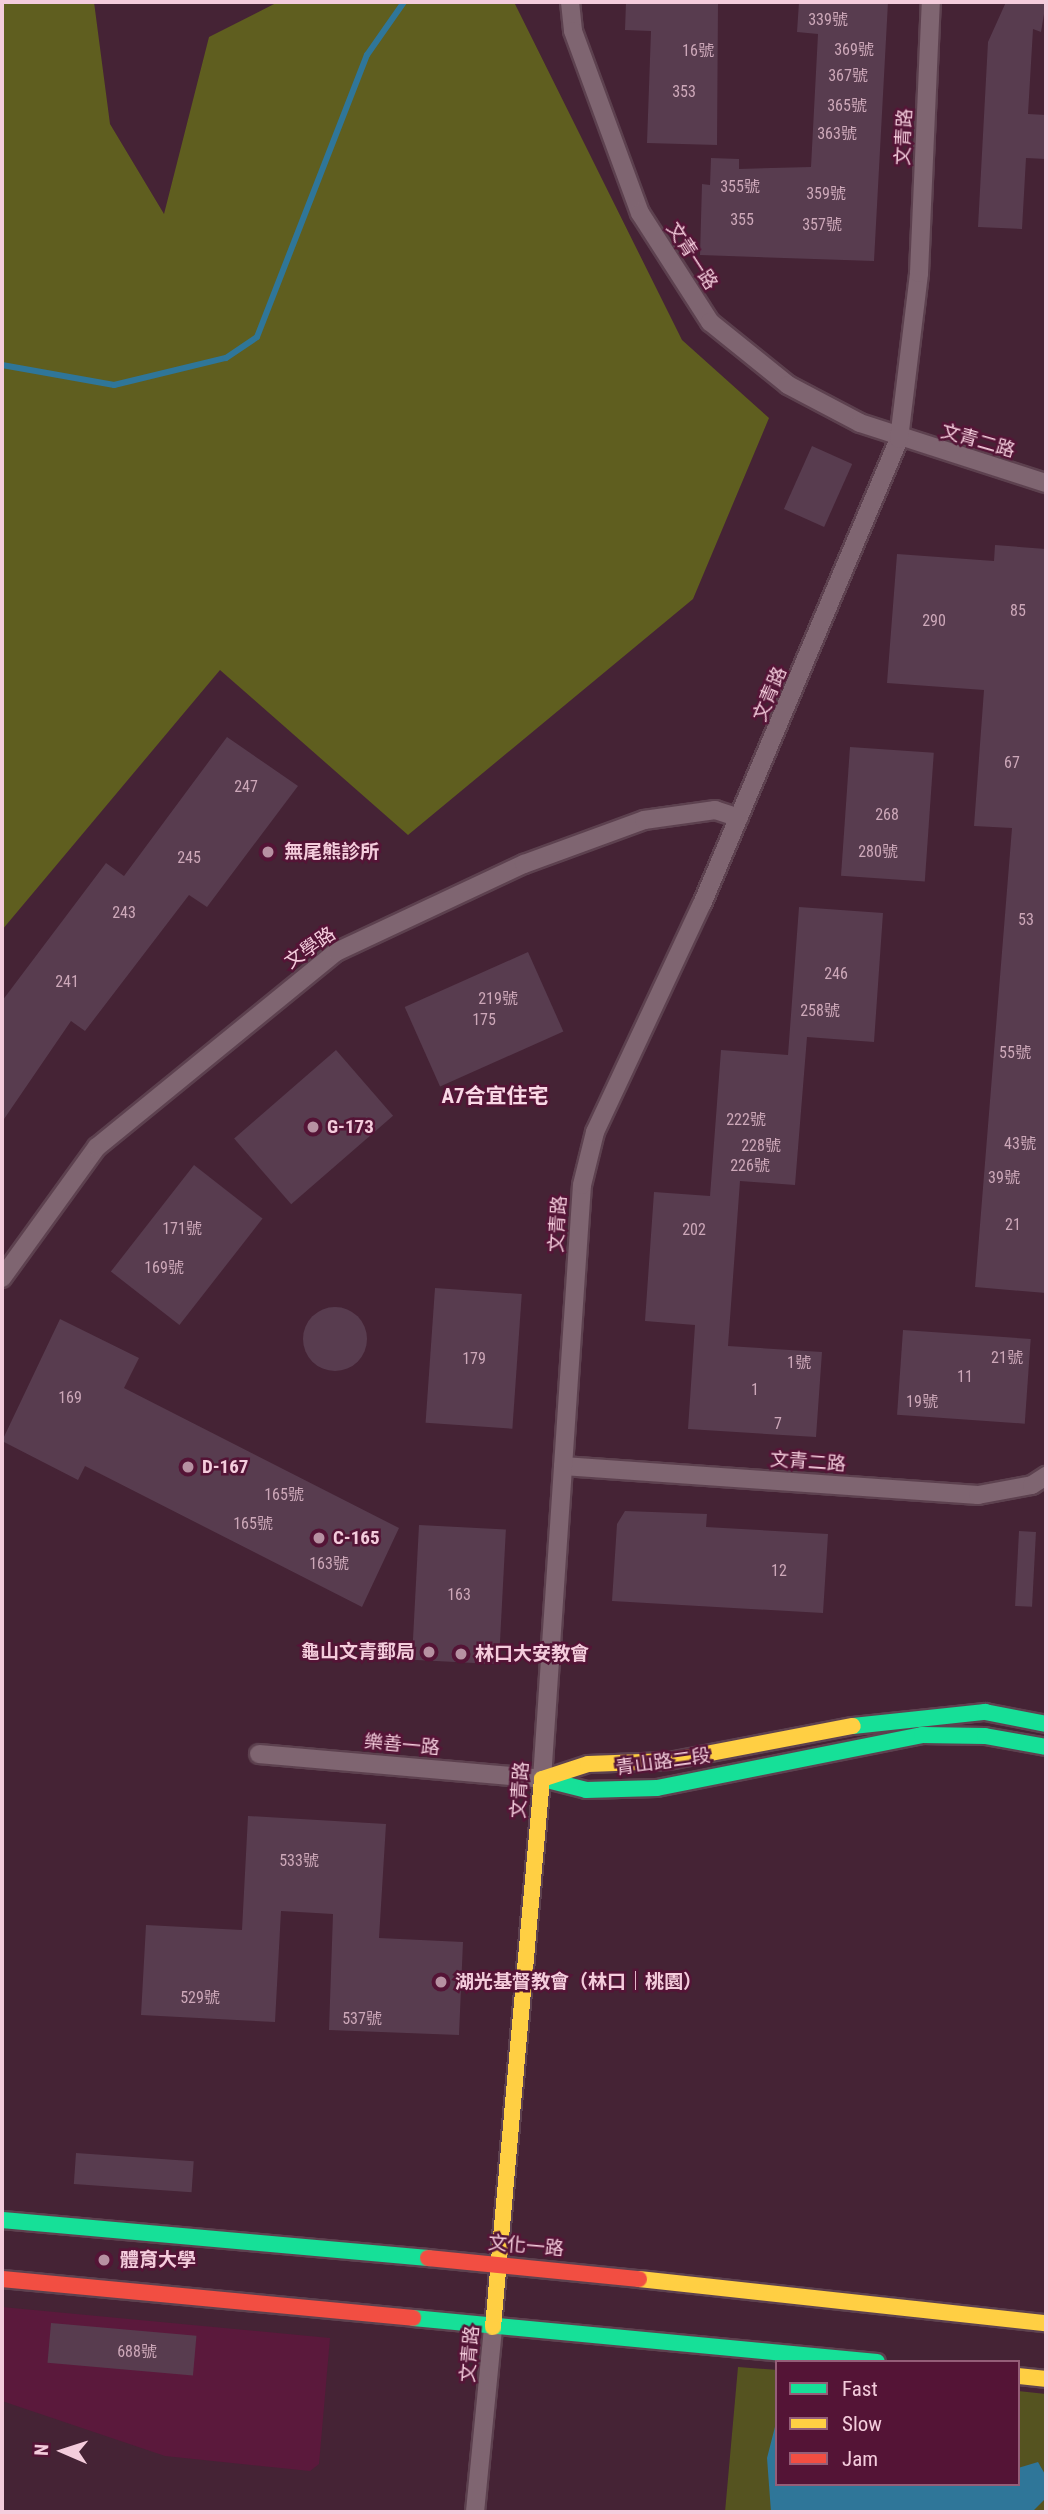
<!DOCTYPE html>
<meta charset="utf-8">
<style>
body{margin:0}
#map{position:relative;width:1048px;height:2514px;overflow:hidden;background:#452335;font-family:"Roboto Condensed","Noto Sans TC",sans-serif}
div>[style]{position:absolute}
.built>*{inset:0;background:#5b193c}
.green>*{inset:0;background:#555320}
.forest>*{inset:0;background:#5f5e1f}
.water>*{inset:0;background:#2f7699}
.stream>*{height:6px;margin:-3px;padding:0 3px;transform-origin:3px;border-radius:3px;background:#2f7699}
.building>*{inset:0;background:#583c4f;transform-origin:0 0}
.round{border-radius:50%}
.roads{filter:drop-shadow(2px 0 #5d414f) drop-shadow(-2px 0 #5d414f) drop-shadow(0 2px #5d414f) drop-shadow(0 -2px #5d414f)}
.street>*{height:18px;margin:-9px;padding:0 9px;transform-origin:9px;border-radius:9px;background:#7f6571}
.fast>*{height:16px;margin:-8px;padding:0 8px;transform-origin:8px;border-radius:8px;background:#16e098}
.slow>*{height:16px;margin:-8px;padding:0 8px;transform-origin:8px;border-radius:8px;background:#ffcf43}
.jam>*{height:16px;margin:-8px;padding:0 8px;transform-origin:8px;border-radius:8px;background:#f24e42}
.dots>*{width:19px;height:19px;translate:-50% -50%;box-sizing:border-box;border:4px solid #541436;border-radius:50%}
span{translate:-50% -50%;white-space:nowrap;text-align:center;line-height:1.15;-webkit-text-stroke:5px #541436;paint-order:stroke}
.number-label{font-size:16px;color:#cda8b9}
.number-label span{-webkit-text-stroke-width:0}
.street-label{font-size:19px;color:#f4ccdc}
.poi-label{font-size:19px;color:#f4ccdc;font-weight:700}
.left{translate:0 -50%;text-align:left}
.right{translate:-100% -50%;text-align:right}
.neighbourhood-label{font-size:21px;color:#f9d8e5;font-weight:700}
.frame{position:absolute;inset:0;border:4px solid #f4ccdc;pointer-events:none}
.legend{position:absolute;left:775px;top:2360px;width:245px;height:126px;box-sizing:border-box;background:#541436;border:2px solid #945e78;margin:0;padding:9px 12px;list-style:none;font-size:21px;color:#f4ccdc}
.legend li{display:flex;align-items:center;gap:14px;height:35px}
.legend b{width:35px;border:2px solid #945e78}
.north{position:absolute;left:28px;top:2416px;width:70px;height:70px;-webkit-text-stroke:5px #541436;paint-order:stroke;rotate:273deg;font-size:19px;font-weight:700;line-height:28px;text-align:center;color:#f4ccdc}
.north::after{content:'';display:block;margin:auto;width:24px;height:32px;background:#f4ccdc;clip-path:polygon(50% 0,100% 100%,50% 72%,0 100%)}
</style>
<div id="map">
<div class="built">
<div style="clip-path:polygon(2px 2307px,330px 2338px,319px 2464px,310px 2471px,165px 2456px,2px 2401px)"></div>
</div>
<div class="green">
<div style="clip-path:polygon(738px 2367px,777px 2370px,777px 2484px,1018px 2484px,1018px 2391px,1046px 2394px,1046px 2512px,725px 2512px)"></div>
</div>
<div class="forest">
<div style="clip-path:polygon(2px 2px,94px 2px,110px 124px,164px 214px,209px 37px,278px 2px,514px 2px,682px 340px,769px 418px,693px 599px,408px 835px,220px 670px,2px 930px)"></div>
</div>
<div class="water">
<div style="clip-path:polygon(777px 2419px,777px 2484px,1018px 2484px,1018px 2468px,1038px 2462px,1046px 2476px,1046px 2498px,1032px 2512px,771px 2512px,767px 2458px)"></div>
</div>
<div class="stream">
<div style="left:2px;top:365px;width:114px;rotate:10.1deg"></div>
<div style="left:114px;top:385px;width:115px;rotate:-13.6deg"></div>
<div style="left:226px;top:358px;width:37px;rotate:-34deg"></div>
<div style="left:257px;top:337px;width:303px;rotate:-68.7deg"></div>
<div style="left:367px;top:55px;width:65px;rotate:-55.1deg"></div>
</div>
<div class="building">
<div style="clip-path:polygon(626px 2px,718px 2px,717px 145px,647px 143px,651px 31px,625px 30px)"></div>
<div style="clip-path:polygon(799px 2px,888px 2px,874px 261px,700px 255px,702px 184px,710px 185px,711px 158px,739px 159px,739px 169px,811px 167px,818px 34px,797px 32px)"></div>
<div style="clip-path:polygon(1006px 2px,1046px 2px,1041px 32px,1033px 29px,1028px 114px,1046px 115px,1046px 159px,1026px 158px,1022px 229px,978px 227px,988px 42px)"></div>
<div style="left:812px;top:446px;width:44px;height:69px;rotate:24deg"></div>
<div style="clip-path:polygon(995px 545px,1046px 549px,1046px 1293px,975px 1287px,1012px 828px,974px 826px,984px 690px,887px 683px,897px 554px,994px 561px)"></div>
<div style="clip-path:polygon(227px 737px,298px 786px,207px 907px,189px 895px,85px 1031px,71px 1021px,2px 1122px,2px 1001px,106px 863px,124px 876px)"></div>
<div style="left:850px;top:747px;width:84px;height:129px;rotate:4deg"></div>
<div style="clip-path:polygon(799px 907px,883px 913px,874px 1042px,807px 1037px,795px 1185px,740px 1181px,728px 1346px,822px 1352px,816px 1437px,688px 1429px,695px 1325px,645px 1321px,654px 1192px,710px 1196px,721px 1050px,788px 1055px)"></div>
<div style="left:528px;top:952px;width:87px;height:135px;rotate:66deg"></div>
<div style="left:336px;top:1050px;width:87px;height:135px;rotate:49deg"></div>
<div style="left:194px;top:1165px;width:87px;height:135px;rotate:38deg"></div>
<div style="left:435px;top:1288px;width:87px;height:135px;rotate:4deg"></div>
<div class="round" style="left:303px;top:1307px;width:64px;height:64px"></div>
<div style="clip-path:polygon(60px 1319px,139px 1358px,124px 1388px,399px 1528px,362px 1607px,85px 1466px,78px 1480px,2px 1441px)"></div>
<div style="left:903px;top:1330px;width:128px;height:85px;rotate:4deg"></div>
<div style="clip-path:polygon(625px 1511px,707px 1514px,706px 1527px,828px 1534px,823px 1613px,612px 1601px,617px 1524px)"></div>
<div style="left:419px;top:1525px;width:87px;height:135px;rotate:3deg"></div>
<div style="left:1019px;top:1531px;width:17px;height:75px;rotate:3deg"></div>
<div style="clip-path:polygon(248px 1816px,386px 1824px,379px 1938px,463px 1942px,459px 2035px,329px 2030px,333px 1914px,281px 1911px,275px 2022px,141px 2015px,146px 1925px,242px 1930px)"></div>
<div style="left:76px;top:2153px;width:118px;height:31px;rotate:4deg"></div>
<div style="left:51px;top:2323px;width:146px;height:40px;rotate:5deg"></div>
</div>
<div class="roads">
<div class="street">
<div style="left:570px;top:2px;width:29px;rotate:84deg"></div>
<div style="left:573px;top:31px;width:194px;rotate:69.8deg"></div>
<div style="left:640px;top:213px;width:130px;rotate:57.3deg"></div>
<div style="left:710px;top:322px;width:100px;rotate:38.9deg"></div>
<div style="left:788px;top:385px;width:81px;rotate:27.8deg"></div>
<div style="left:860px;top:423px;width:195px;rotate:17.9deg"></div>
<div style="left:2px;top:1278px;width:162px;rotate:-54.1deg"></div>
<div style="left:97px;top:1147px;width:308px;rotate:-39.2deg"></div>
<div style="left:336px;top:952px;width:208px;rotate:-25.1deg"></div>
<div style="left:524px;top:864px;width:128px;rotate:-20.1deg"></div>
<div style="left:644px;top:820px;width:72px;rotate:-8deg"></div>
<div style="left:715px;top:810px;width:25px;rotate:18deg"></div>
<div style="left:563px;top:1466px;width:416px;rotate:4deg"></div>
<div style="left:978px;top:1495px;width:55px;rotate:-10.5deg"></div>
<div style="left:1032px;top:1485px;width:17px;rotate:-33deg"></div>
<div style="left:259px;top:1754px;width:284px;rotate:5deg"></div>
<div style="left:542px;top:1779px;width:595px;rotate:-86.15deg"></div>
<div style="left:582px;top:1185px;width:55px;rotate:-76.2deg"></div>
<div style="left:595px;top:1132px;width:252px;rotate:-64.9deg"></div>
<div style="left:702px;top:904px;width:505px;rotate:-67.04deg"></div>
<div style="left:899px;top:439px;width:167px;rotate:-83.1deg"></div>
<div style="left:919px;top:273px;width:271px;rotate:-87.5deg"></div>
<div style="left:475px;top:2512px;width:186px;rotate:-84.4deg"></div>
</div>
<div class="fast">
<div style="left:853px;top:1726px;width:133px;rotate:-6.1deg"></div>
<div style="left:985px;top:1712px;width:62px;rotate:11.1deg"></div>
<div style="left:543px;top:1779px;width:44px;rotate:14.3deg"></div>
<div style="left:586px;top:1790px;width:71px;rotate:-1.6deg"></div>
<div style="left:657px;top:1788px;width:270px;rotate:-11.3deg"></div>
<div style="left:922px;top:1735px;width:63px;rotate:0.9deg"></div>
<div style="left:985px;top:1736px;width:62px;rotate:10.2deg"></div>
<div style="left:2px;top:2220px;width:428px;rotate:5.1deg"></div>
<div style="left:413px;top:2318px;width:466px;rotate:5.4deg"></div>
</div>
<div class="slow">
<div style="left:542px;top:1779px;width:48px;rotate:-18.1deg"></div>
<div style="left:588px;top:1764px;width:81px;rotate:-2.1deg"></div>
<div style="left:669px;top:1761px;width:187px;rotate:-10.8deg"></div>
<div style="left:639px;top:2279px;width:409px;rotate:6.2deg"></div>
<div style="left:493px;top:2327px;width:550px;rotate:-84.89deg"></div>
<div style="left:1018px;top:2376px;width:28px;rotate:6deg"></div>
</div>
<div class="jam">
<div style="left:428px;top:2258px;width:212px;rotate:5.7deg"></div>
<div style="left:2px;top:2279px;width:413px;rotate:5.4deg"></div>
</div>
</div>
<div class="dots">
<div style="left:268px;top:852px;background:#b791a2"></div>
<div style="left:313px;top:1127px;background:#b791a2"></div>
<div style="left:188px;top:1467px;background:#b791a2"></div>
<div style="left:319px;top:1538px;background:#b791a2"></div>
<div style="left:429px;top:1652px;background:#b791a2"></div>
<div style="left:461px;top:1654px;background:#b791a2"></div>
<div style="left:441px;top:1982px;background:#b791a2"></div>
<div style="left:104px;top:2260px;background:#b791a2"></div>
</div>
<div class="number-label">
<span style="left:828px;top:20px">339號</span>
<span style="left:854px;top:50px">369號</span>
<span style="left:698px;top:51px">16號</span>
<span style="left:848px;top:76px">367號</span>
<span style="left:684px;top:92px">353</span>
<span style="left:847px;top:106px">365號</span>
<span style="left:837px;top:134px">363號</span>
<span style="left:740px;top:187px">355號</span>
<span style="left:826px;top:194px">359號</span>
<span style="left:742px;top:220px">355</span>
<span style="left:822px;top:225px">357號</span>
<span style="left:1018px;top:611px">85</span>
<span style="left:934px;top:621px">290</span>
<span style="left:1012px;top:763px">67</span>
<span style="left:246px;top:787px">247</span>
<span style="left:887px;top:815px">268</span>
<span style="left:878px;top:852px">280號</span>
<span style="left:189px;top:858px">245</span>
<span style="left:124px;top:913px">243</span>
<span style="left:1026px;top:920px">53</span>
<span style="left:836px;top:974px">246</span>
<span style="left:67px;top:982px">241</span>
<span style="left:498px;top:999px">219號</span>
<span style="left:820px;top:1011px">258號</span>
<span style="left:484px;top:1020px">175</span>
<span style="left:1015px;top:1053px">55號</span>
<span style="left:746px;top:1120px">222號</span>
<span style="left:1020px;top:1144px">43號</span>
<span style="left:761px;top:1146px">228號</span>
<span style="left:750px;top:1166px">226號</span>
<span style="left:1004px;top:1178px">39號</span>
<span style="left:1013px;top:1225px">21</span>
<span style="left:182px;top:1229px">171號</span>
<span style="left:694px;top:1230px">202</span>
<span style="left:164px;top:1268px">169號</span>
<span style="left:1007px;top:1358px">21號</span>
<span style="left:474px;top:1359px">179</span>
<span style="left:799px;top:1363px">1號</span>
<span style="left:965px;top:1377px">11</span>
<span style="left:755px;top:1390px">1</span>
<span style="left:70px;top:1398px">169</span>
<span style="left:922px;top:1402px">19號</span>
<span style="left:778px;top:1424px">7</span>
<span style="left:284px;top:1495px">165號</span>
<span style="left:253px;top:1524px">165號</span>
<span style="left:329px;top:1564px">163號</span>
<span style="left:779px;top:1571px">12</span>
<span style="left:459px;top:1595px">163</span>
<span style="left:299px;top:1861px">533號</span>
<span style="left:200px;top:1998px">529號</span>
<span style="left:362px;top:2019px">537號</span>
<span style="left:137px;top:2352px">688號</span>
</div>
<div class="street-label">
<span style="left:904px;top:137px;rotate:-87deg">文青路</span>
<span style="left:692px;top:256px;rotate:57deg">文青一路</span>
<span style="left:978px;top:441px;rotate:16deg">文青二路</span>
<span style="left:770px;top:694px;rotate:-67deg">文青路</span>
<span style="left:310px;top:948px;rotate:-35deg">文學路</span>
<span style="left:558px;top:1224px;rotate:-86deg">文青路</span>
<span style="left:808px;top:1462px;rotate:4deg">文青二路</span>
<span style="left:402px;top:1745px;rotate:5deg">樂善一路</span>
<span style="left:663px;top:1762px;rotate:-8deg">青山路二段</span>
<span style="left:520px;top:1790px;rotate:-86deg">文青路</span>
<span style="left:526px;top:2246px;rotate:5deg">文化一路</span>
<span style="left:470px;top:2354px;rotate:-85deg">文青路</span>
</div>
<div class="poi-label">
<span class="left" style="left:284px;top:852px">無尾熊診所</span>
<span class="left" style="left:327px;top:1127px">G-173</span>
<span class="left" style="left:202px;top:1467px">D-167</span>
<span class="left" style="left:333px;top:1538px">C-165</span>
<span class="right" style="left:415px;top:1652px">龜山文青郵局</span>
<span class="left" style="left:475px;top:1654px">林口大安教會</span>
<span class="left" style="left:455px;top:1982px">湖光基督教會（林口｜桃園）</span>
<span class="left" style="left:120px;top:2260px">體育大學</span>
</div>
<div class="neighbourhood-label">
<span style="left:495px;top:1096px">A7合宜住宅</span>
</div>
<div class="frame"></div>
<ul class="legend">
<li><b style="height:9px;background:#16e098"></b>Fast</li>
<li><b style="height:9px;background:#ffcf43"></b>Slow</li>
<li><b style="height:9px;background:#f24e42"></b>Jam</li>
</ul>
<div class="north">N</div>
</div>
